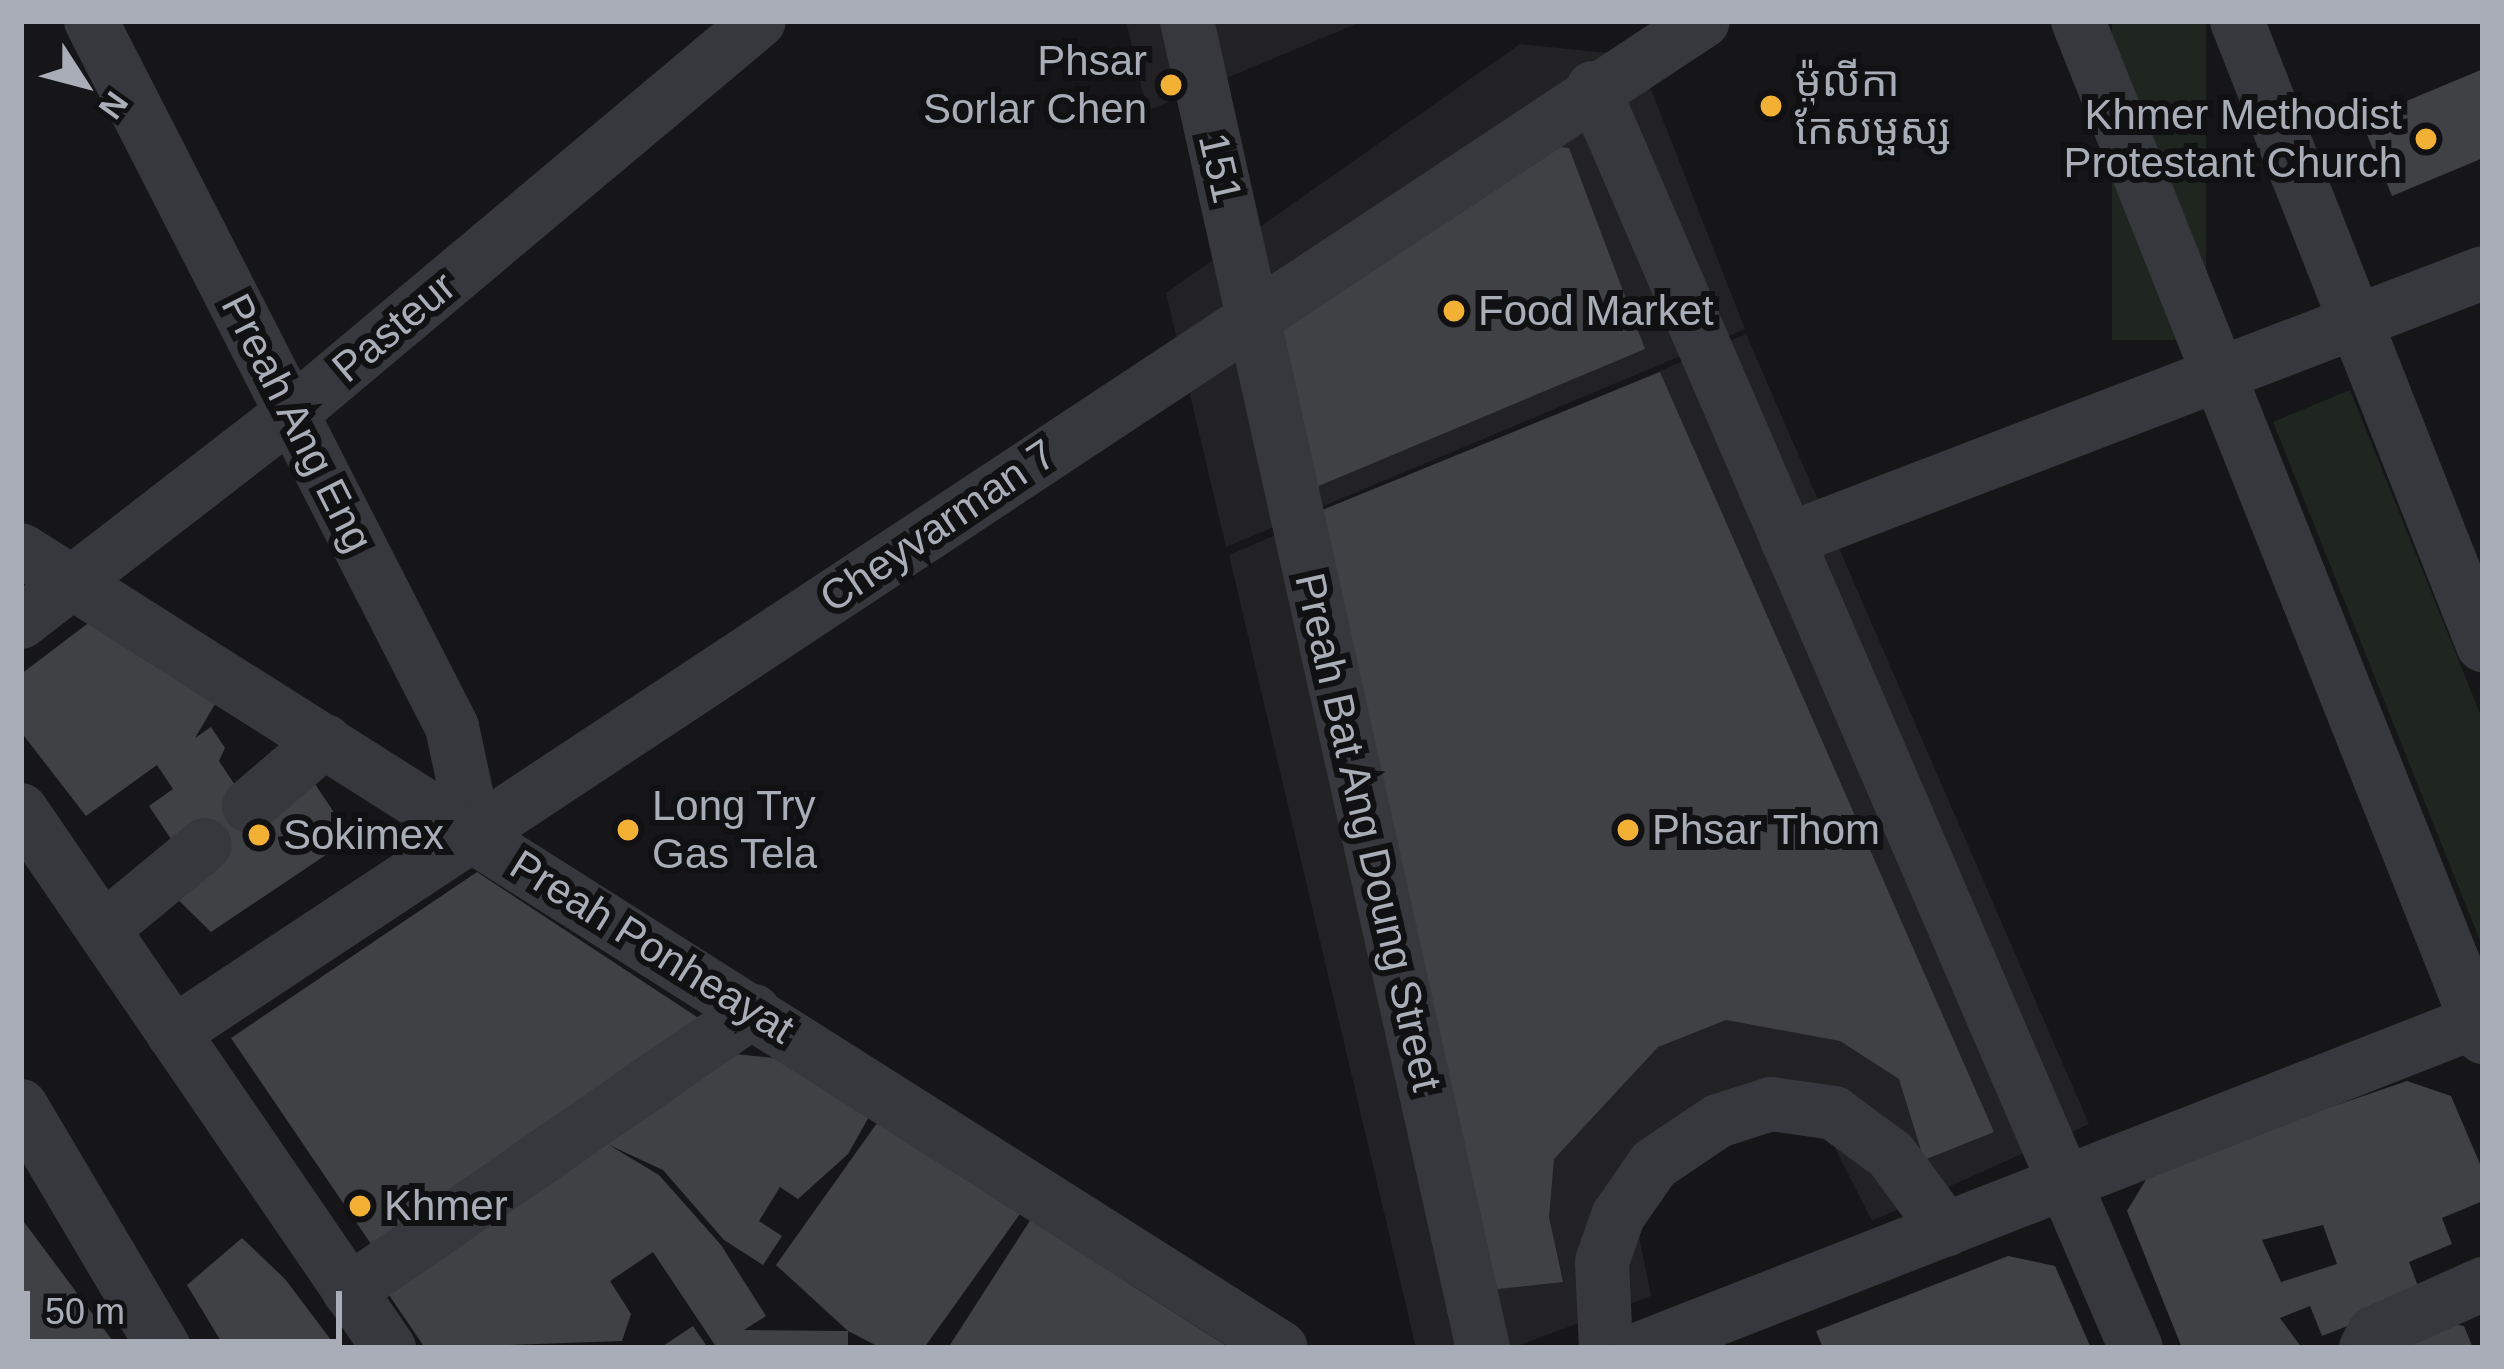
<!DOCTYPE html>
<meta charset="utf-8">
<style>
body{margin:0}
#map{position:relative;width:2504px;height:1369px;overflow:hidden;background:#161618;font-family:Arial,"Noto Sans Khmer",sans-serif}
div>[style]{position:absolute}
.built>*{inset:0;background:#222225}
.green>*{inset:0;background:#1e261f;transform-origin:0 0}
.building>*{inset:0;background:#404145}
.minor>*{height:54px;margin:-27px;padding:0 27px;transform-origin:27px;border-radius:27px;background:#37383d}
.dots>*{width:33px;height:33px;translate:-50% -50%;box-sizing:border-box;border:6px solid #111113;border-radius:50%}
span{translate:-50% -50%;white-space:nowrap;text-align:center;line-height:1.15;-webkit-text-stroke:12px #111113;paint-order:stroke}
.poi-label{font-size:42px;color:#a8adb8}
.right{translate:-100% -50%;text-align:right}
.left{translate:0 -50%;text-align:left}
.street-label{font-size:42px;color:#a8adb8}
.frame{position:absolute;inset:0;border:24px solid #a8adb8;pointer-events:none}
.north{position:absolute;left:24px;top:24px;width:120px;height:120px;-webkit-text-stroke:9px #111113;paint-order:stroke;rotate:126deg;font-size:33px;font-weight:700;line-height:48px;text-align:center;color:#a8adb8}
.north::after{content:'';display:block;margin:auto;width:42px;height:54px;background:#a8adb8;clip-path:polygon(50% 0,100% 100%,50% 72%,0 100%)}
.scale{position:absolute;left:24px;top:1291px;width:318px;height:54px;box-sizing:border-box;border:6px solid #a8adb8;border-top:0;padding-left:15px;font-size:36px;line-height:42px;white-space:nowrap;color:#a8adb8;-webkit-text-stroke:9px #111113;paint-order:stroke}
</style>
<div id="map">
<div class="built">
<div style="clip-path:polygon(1126px 21px,1363px 21px,1147px 111px)"></div>
<div style="clip-path:polygon(1520px 44px,1638px 56px,1745px 329px,1226px 547px,1166px 293px)"></div>
<div style="clip-path:polygon(1746px 334px,2089px 1124px,1872px 1221px,1828px 1134px,1769px 1111px,1634px 1212px,1651px 1296px,1512px 1348px,1416px 1348px,1229px 555px)"></div>
</div>
<div class="green">
<div style="left:2112px;top:21px;width:94px;height:319px"></div>
<div style="clip-path:polygon(2350px 390px,2483px 721px,2483px 948px,2273px 422px)"></div>
</div>
<div class="building">
<div style="clip-path:polygon(2483px 69px,2483px 158px,2392px 196px,2361px 120px)"></div>
<div style="clip-path:polygon(1536px 144px,1569px 148px,1645px 349px,1302px 493px,1257px 339px)"></div>
<div style="clip-path:polygon(1660px 372px,1994px 1132px,1924px 1160px,1899px 1079px,1840px 1041px,1726px 1020px,1658px 1047px,1554px 1159px,1549px 1217px,1563px 1282px,1489px 1290px,1310px 515px)"></div>
<div style="clip-path:polygon(91px 621px,218px 699px,195px 738px,211px 727px,225px 748px,219px 761px,259px 821px,315px 784px,351px 838px,211px 932px,165px 887px,171px 839px,149px 806px,173px 789px,157px 765px,86px 816px,21px 732px,21px 674px)"></div>
<div style="clip-path:polygon(477px 872px,700px 1019px,373px 1247px,231px 1038px)"></div>
<div style="clip-path:polygon(726px 1053px,784px 1059px,870px 1115px,848px 1154px,798px 1199px,780px 1187px,759px 1221px,782px 1236px,763px 1265px,724px 1240px,663px 1170px,609px 1145px,659px 1175px,721px 1245px,766px 1316px,744px 1330px,848px 1331px,848px 1348px,717px 1348px,653px 1252px,610px 1281px,631px 1314px,622px 1341px,425px 1348px,387px 1292px)"></div>
<div style="clip-path:polygon(evenodd,2407px 1081px,2451px 1096px,2483px 1171px,2483px 1201px,2442px 1218px,2452px 1244px,2409px 1262px,2422px 1297px,2322px 1336px,2310px 1306px,2280px 1318px,2302px 1348px,2182px 1348px,2127px 1211px,2153px 1168px,2407px 1081px,2323px 1225px,2337px 1264px,2281px 1282px,2262px 1240px,2323px 1225px)"></div>
<div style="clip-path:polygon(882px 1116px,1020px 1214px,924px 1348px,881px 1348px,848px 1331px,776px 1265px)"></div>
<div style="clip-path:polygon(21px 1218px,118px 1348px,21px 1348px)"></div>
<div style="clip-path:polygon(1031px 1219px,1134px 1287px,1230px 1348px,948px 1348px)"></div>
<div style="clip-path:polygon(242px 1238px,285px 1279px,337px 1348px,225px 1348px,187px 1285px)"></div>
<div style="clip-path:polygon(2008px 1256px,2055px 1266px,2091px 1348px,1823px 1348px,1816px 1331px)"></div>
<div style="clip-path:polygon(2439px 1321px,2464px 1326px,2473px 1348px,2377px 1348px)"></div>
<div style="clip-path:polygon(693px 1326px,708px 1348px,660px 1348px)"></div>
</div>
<div class="minor">
<div style="left:91px;top:21px;width:793px;rotate:62.92deg"></div>
<div style="left:452px;top:727px;width:109px;rotate:77.9deg"></div>
<div style="left:1187px;top:21px;width:1360px;rotate:77.43deg"></div>
<div style="left:2078px;top:21px;width:1094px;rotate:68.27deg"></div>
<div style="left:2237px;top:21px;width:671px;rotate:68.48deg"></div>
<div style="left:1593px;top:88px;width:1372px;rotate:66.69deg"></div>
<div style="left:1787px;top:540px;width:745px;rotate:-20.99deg"></div>
<div style="left:21px;top:550px;width:1491px;rotate:32.35deg"></div>
<div style="left:21px;top:622px;width:344px;rotate:-37.7deg"></div>
<div style="left:293px;top:412px;width:608px;rotate:-40deg"></div>
<div style="left:249px;top:806px;width:100px;rotate:-40.5deg"></div>
<div style="left:21px;top:810px;width:652px;rotate:55.63deg"></div>
<div style="left:103px;top:929px;width:132px;rotate:-39.5deg"></div>
<div style="left:173px;top:1033px;width:1834px;rotate:-33.48deg"></div>
<div style="left:21px;top:1106px;width:281px;rotate:59.4deg"></div>
<div style="left:349px;top:1291px;width:492px;rotate:-34.7deg"></div>
<div style="left:1606px;top:1348px;width:86px;rotate:-92.7deg"></div>
<div style="left:1602px;top:1262px;width:49px;rotate:-70.8deg"></div>
<div style="left:1618px;top:1216px;width:63px;rotate:-55.3deg"></div>
<div style="left:1654px;top:1164px;width:77px;rotate:-33.9deg"></div>
<div style="left:1718px;top:1121px;width:56px;rotate:-17.8deg"></div>
<div style="left:1771px;top:1104px;width:64px;rotate:8.1deg"></div>
<div style="left:1834px;top:1113px;width:71px;rotate:36.4deg"></div>
<div style="left:1891px;top:1155px;width:93px;rotate:53.7deg"></div>
<div style="left:1642px;top:1348px;width:903px;rotate:-21.37deg"></div>
<div style="left:2366px;top:1348px;width:17px;rotate:-62deg"></div>
<div style="left:2374px;top:1333px;width:120px;rotate:-24.2deg"></div>
</div>
<div class="dots">
<div style="left:1171px;top:85px;background:#f2b134"></div>
<div style="left:1771px;top:106px;background:#f2b134"></div>
<div style="left:2426px;top:139px;background:#f2b134"></div>
<div style="left:1454px;top:311px;background:#f2b134"></div>
<div style="left:628px;top:830px;background:#f2b134"></div>
<div style="left:1628px;top:830px;background:#f2b134"></div>
<div style="left:259px;top:835px;background:#f2b134"></div>
<div style="left:360px;top:1206px;background:#f2b134"></div>
</div>
<div class="poi-label">
<span class="right" style="left:1147px;top:85px">Phsar<br>Sorlar Chen</span>
<span class="left" style="left:1795px;top:106px">ម៉ូលីកា<br>កែសម្ផស្ស</span>
<span class="right" style="left:2402px;top:139px">Khmer Methodist<br>Protestant Church</span>
<span class="left" style="left:1478px;top:311px">Food Market</span>
<span class="left" style="left:652px;top:830px">Long Try<br>Gas Tela</span>
<span class="left" style="left:1652px;top:830px">Phsar Thom</span>
<span class="left" style="left:283px;top:835px">Sokimex</span>
<span class="left" style="left:384px;top:1206px">Khmer</span>
</div>
<div class="street-label">
<span style="left:1220px;top:168px;rotate:77deg">151</span>
<span style="left:394px;top:327px;rotate:-40deg">Pasteur</span>
<span style="left:297px;top:423px;rotate:63deg">Preah Ang Eng</span>
<span style="left:938px;top:526px;rotate:-34deg">Cheyvarman 7</span>
<span style="left:1368px;top:832px;rotate:77deg">Preah Bat Ang Doung Street</span>
<span style="left:652px;top:947px;rotate:32deg">Preah Ponheayat</span>
</div>
<div class="frame"></div>
<div class="north">N</div>
<div class="scale">50 m</div>
</div>
